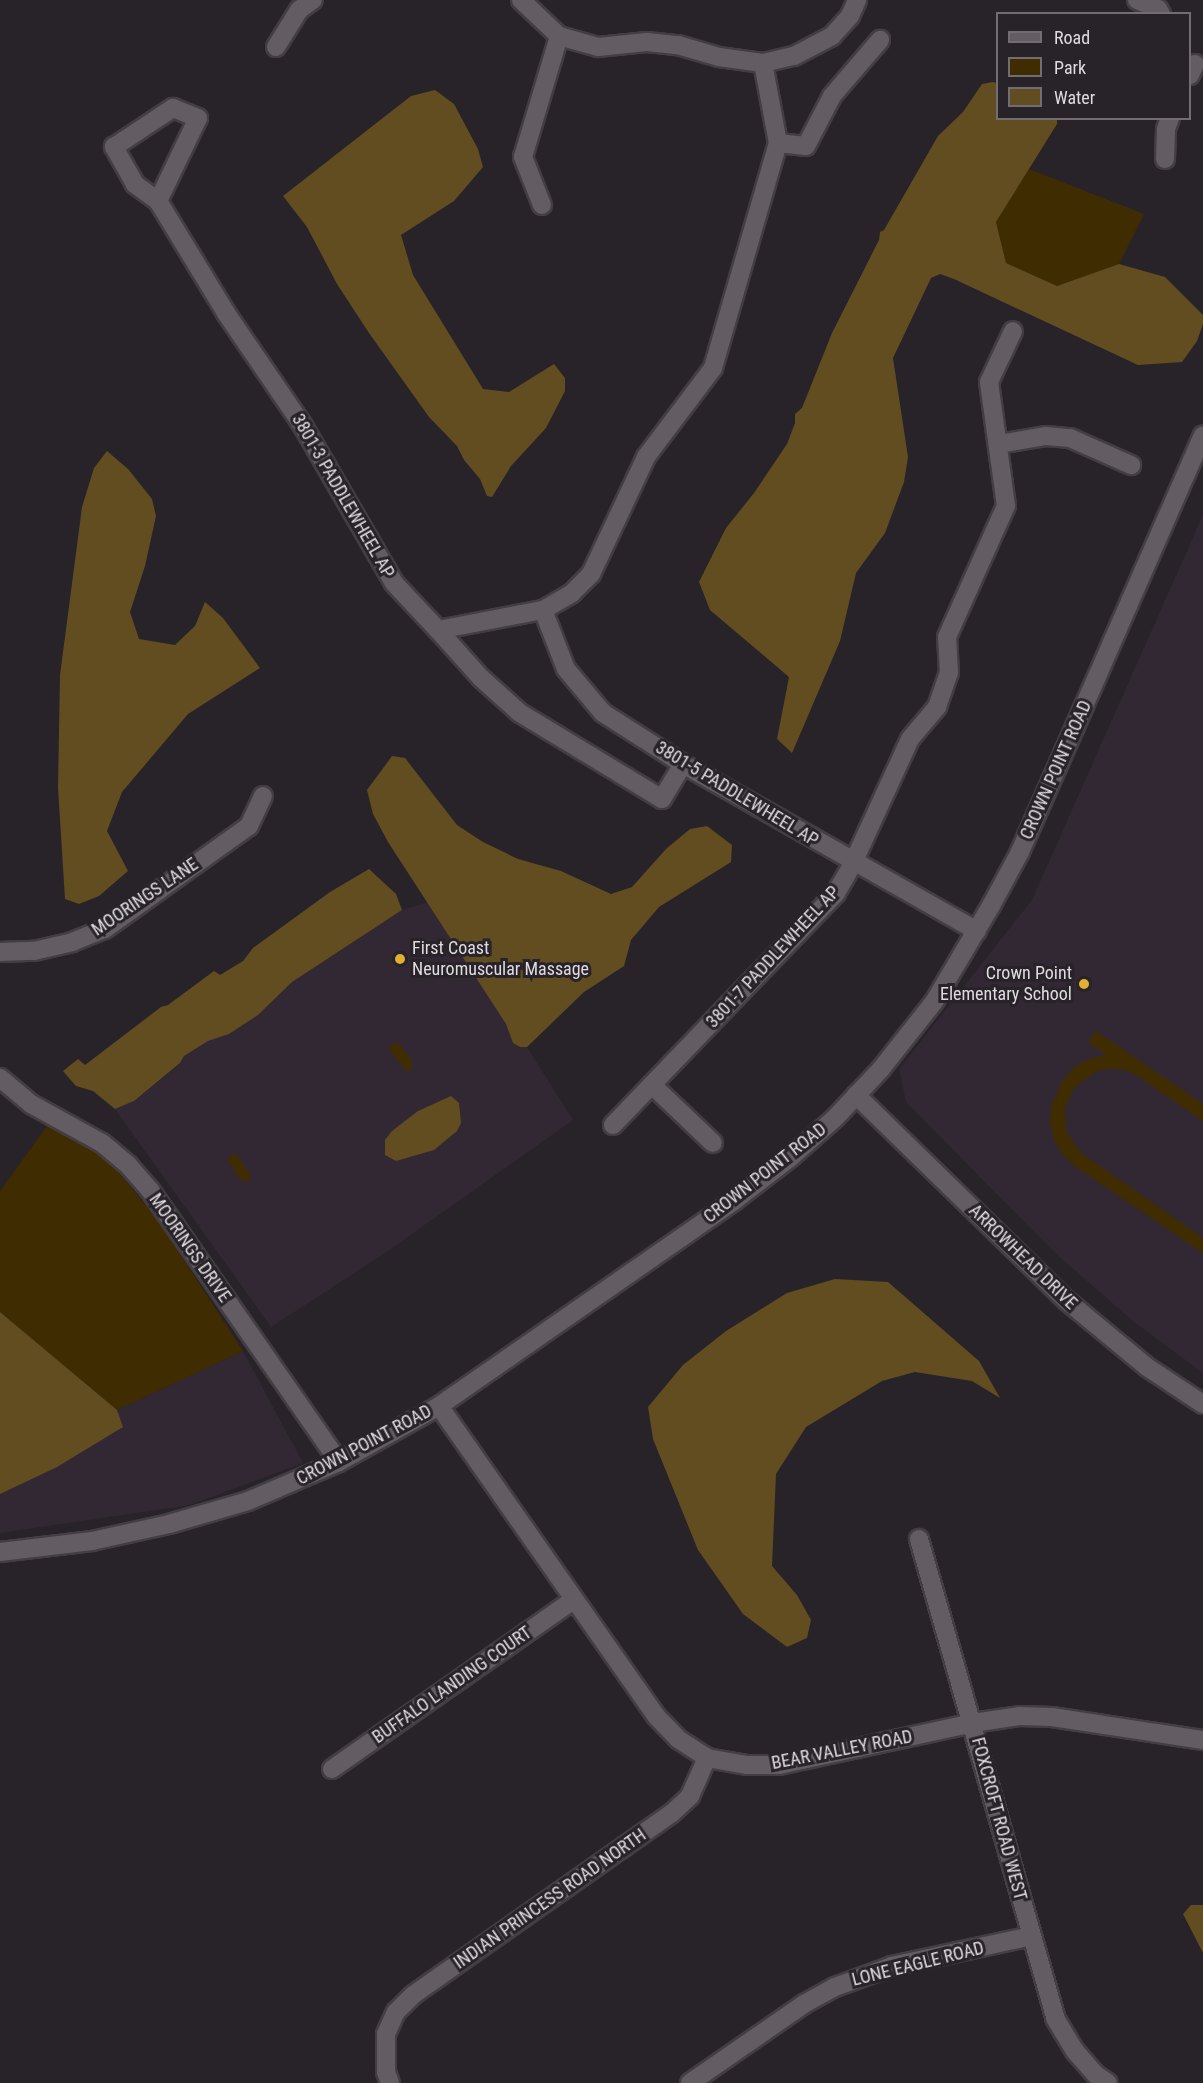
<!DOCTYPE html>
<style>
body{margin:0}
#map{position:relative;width:1203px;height:2083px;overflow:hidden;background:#282329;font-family:"Roboto Condensed",sans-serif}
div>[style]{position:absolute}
.built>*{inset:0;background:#322833}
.green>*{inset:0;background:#3f2d01}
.water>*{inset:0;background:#614d1f}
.roads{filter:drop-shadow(2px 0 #423e43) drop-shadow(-2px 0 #423e43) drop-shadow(0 2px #423e43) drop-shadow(0 -2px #423e43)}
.minor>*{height:18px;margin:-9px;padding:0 9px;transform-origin:9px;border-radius:9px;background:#635d63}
.dots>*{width:16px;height:16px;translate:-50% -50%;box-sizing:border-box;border:3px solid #282329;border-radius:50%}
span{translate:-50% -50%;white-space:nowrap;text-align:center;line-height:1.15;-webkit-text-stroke:6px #282329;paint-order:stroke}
.street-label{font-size:18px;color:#dfdce0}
.poi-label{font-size:18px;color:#dfdce0}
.left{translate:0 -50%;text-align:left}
.right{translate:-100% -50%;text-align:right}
.legend{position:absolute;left:996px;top:12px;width:195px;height:108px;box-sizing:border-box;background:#282329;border:2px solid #716d72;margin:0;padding:8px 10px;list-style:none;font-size:18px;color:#dfdce0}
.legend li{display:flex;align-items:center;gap:12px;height:30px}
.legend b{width:30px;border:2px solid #716d72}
</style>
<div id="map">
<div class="built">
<div style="clip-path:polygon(1203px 515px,1203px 1373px,1133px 1321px,1054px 1252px,906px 1102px,899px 1069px,1032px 900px)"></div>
<div style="clip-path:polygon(429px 902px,506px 1024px,513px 1043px,520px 1047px,527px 1047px,573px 1120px,388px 1251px,271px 1327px,115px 1109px,134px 1101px,180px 1064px,184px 1056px,208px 1041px,229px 1034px,258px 1015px,292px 982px,402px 910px)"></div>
<div style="clip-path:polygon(0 1312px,117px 1410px,243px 1351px,303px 1463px,190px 1505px,0 1533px)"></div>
</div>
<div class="green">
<div style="clip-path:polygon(1029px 169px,1144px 214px,1119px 264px,1057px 286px,1006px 263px,996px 222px)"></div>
<div style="clip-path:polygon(1096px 1031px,1203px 1104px,1203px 1121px,1139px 1077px,1128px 1071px,1111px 1068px,1095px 1072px,1074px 1088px,1065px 1108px,1066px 1131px,1081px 1153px,1203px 1238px,1203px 1253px,1076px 1167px,1064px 1156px,1054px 1140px,1050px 1123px,1051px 1107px,1063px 1079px,1076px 1066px,1089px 1059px,1106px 1055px,1088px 1042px)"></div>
<div style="clip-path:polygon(397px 1042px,412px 1060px,412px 1068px,407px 1072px,388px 1048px)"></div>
<div style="clip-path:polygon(50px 1122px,107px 1159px,156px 1217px,243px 1351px,117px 1410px,0 1312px,0 1191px)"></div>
<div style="clip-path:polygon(233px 1154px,237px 1155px,251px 1176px,248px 1182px,241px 1180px,227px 1160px)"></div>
</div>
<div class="water">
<div style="clip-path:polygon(993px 82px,997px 83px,998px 118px,1057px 119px,1057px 124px,996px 222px,1006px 263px,1057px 286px,1119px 264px,1165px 277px,1203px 315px,1203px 324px,1197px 341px,1182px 362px,1138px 365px,954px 279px,940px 274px,931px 278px,893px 358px,908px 457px,904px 482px,885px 533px,856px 573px,840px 641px,792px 753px,777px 739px,789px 677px,710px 610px,699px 582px,726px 528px,754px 493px,787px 444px,795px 423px,795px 414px,802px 408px,832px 333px,879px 240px,880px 232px,884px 230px,938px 136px,963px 112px,982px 84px)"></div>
<div style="clip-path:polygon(435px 90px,454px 104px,478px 149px,483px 167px,454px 201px,401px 235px,413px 275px,483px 389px,509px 392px,554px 364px,565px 378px,565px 391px,546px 428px,511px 466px,492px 497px,487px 496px,480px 479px,464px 460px,457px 446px,429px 417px,369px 333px,337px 284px,307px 227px,283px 196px,411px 96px)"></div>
<div style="clip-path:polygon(107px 451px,128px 469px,152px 499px,156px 516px,145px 566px,130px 612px,139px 639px,175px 645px,195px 626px,205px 602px,223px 618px,260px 668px,188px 714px,122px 792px,107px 831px,128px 871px,99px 896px,79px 904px,65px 899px,58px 788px,60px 675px,82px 507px,94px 468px)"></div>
<div style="clip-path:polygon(392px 756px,405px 758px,457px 825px,483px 842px,518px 859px,561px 871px,611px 894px,632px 887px,666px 849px,690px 829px,707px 826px,732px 845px,731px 862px,659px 907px,631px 940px,624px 966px,584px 992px,527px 1047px,520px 1047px,513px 1043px,506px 1024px,388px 842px,373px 814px,367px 790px)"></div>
<div style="clip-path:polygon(369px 869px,396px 894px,402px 910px,292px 982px,258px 1015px,229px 1034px,208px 1041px,184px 1056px,180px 1063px,134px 1101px,115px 1109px,93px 1091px,76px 1086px,63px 1071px,78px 1059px,85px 1065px,161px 1007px,168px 1005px,214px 971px,220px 975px,243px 961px,253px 948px,330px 892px)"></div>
<div style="clip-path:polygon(451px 1096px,459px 1103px,461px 1123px,457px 1131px,434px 1150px,396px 1161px,385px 1155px,385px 1140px,392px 1131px,418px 1111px)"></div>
<div style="clip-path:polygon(835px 1279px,888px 1282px,979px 1361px,1000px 1398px,972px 1381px,915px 1372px,882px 1381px,806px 1427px,776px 1474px,772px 1566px,797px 1595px,811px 1620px,807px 1638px,787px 1647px,743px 1614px,698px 1550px,653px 1439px,648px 1407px,683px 1365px,726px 1331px,787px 1293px)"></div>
<div style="clip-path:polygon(0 1312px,117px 1410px,123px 1427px,57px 1467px,0 1494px)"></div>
<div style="clip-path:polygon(1191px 1905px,1203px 1905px,1203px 1953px,1183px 1914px)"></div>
</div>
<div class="roads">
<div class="minor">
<div style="left:521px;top:0;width:52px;rotate:43.5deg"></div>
<div style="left:559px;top:36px;width:41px;rotate:15.8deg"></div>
<div style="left:598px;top:47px;width:49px;rotate:-5.8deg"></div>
<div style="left:647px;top:42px;width:31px;rotate:6deg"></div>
<div style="left:678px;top:45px;width:43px;rotate:16.3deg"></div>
<div style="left:719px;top:57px;width:44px;rotate:7.8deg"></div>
<div style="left:763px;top:63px;width:32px;rotate:-13deg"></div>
<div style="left:794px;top:56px;width:43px;rotate:-27.8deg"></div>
<div style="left:832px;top:36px;width:27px;rotate:-48deg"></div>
<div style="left:850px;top:16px;width:17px;rotate:-66deg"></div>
<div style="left:1137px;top:0;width:23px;rotate:23deg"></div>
<div style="left:1158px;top:9px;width:6px;rotate:59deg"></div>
<div style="left:276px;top:47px;width:44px;rotate:-58.1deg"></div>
<div style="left:299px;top:10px;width:17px;rotate:-36deg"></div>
<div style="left:1190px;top:75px;width:12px;rotate:-66deg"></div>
<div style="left:778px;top:143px;width:28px;rotate:6deg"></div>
<div style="left:806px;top:146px;width:56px;rotate:-62.5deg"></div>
<div style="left:832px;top:96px;width:74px;rotate:-49.4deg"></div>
<div style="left:1165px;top:159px;width:30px;rotate:-88deg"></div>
<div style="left:1166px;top:129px;width:12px;rotate:-70deg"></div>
<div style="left:158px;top:201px;width:29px;rotate:-144deg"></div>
<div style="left:135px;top:184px;width:43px;rotate:-119.6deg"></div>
<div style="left:114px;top:147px;width:71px;rotate:-33.5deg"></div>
<div style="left:173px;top:108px;width:27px;rotate:22deg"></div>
<div style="left:198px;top:118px;width:92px;rotate:115.7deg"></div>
<div style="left:158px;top:201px;width:131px;rotate:58.7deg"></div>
<div style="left:226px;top:313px;width:137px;rotate:55.7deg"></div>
<div style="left:303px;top:426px;width:181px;rotate:59.9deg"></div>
<div style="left:394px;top:583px;width:64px;rotate:46.9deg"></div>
<div style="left:438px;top:630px;width:107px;rotate:-10.8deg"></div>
<div style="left:543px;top:610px;width:34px;rotate:-30deg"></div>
<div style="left:572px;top:593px;width:27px;rotate:-45deg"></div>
<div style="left:591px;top:574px;width:129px;rotate:-64.8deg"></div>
<div style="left:646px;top:457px;width:111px;rotate:-53deg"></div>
<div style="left:713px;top:368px;width:234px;rotate:-73.9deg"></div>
<div style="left:778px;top:143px;width:81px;rotate:-100.6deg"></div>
<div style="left:542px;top:205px;width:52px;rotate:-111.6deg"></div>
<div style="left:523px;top:157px;width:126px;rotate:-73.4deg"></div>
<div style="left:999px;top:444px;width:48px;rotate:-9.7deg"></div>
<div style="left:1046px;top:436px;width:24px;rotate:5deg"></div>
<div style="left:1070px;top:438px;width:67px;rotate:23.9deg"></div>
<div style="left:543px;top:610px;width:63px;rotate:68.7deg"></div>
<div style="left:566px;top:669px;width:57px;rotate:49.9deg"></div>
<div style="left:603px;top:713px;width:95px;rotate:32.5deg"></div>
<div style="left:683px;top:764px;width:338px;rotate:29.6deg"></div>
<div style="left:438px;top:630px;width:64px;rotate:48.1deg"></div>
<div style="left:481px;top:678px;width:52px;rotate:41.9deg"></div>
<div style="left:520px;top:713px;width:166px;rotate:31.2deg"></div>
<div style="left:662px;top:799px;width:41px;rotate:-59deg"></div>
<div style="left:0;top:952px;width:34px;rotate:-2deg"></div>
<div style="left:34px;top:951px;width:39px;rotate:-13deg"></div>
<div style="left:72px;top:942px;width:35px;rotate:-22deg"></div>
<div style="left:105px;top:929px;width:177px;rotate:-35.6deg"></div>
<div style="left:249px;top:826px;width:33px;rotate:-65deg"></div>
<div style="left:0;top:1078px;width:40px;rotate:40deg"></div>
<div style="left:31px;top:1104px;width:81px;rotate:28.8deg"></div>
<div style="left:102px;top:1143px;width:35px;rotate:40deg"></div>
<div style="left:129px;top:1166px;width:32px;rotate:49deg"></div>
<div style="left:150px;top:1190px;width:331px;rotate:55.2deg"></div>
<div style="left:652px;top:1085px;width:84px;rotate:43.6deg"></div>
<div style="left:856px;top:1095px;width:293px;rotate:44.3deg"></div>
<div style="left:1066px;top:1300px;width:105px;rotate:39.6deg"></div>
<div style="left:1147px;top:1367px;width:67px;rotate:33.5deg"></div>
<div style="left:613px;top:1125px;width:322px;rotate:-46.1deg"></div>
<div style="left:836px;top:893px;width:34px;rotate:-60deg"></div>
<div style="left:853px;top:863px;width:136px;rotate:-65.3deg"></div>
<div style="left:910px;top:739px;width:42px;rotate:-49.8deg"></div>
<div style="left:937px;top:707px;width:36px;rotate:-71deg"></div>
<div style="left:949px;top:673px;width:36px;rotate:-93deg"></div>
<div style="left:947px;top:637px;width:144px;rotate:-65.8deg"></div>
<div style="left:1006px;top:506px;width:125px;rotate:-97.8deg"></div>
<div style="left:989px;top:382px;width:56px;rotate:-64.8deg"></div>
<div style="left:439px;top:1406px;width:378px;rotate:55deg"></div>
<div style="left:656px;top:1716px;width:32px;rotate:46deg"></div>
<div style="left:678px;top:1739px;width:35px;rotate:33deg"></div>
<div style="left:707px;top:1758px;width:41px;rotate:9.9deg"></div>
<div style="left:747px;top:1765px;width:32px"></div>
<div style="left:779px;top:1765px;width:198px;rotate:-12.2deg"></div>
<div style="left:973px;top:1723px;width:48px;rotate:-8.5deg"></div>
<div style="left:1020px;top:1716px;width:32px;rotate:2deg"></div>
<div style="left:1052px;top:1717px;width:153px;rotate:8.7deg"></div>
<div style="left:919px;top:1539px;width:498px;rotate:74.1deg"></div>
<div style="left:1055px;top:2018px;width:39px;rotate:59deg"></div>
<div style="left:1075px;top:2051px;width:32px;rotate:49deg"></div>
<div style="left:1096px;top:2075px;width:14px;rotate:34deg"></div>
<div style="left:0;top:1552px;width:93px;rotate:-6.8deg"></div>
<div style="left:92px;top:1541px;width:79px;rotate:-12.4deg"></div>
<div style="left:169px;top:1524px;width:82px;rotate:-16.2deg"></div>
<div style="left:248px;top:1501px;width:99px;rotate:-23.2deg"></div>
<div style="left:339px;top:1462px;width:115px;rotate:-29.2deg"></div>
<div style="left:439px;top:1406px;width:361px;rotate:-34.8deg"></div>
<div style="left:735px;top:1200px;width:71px;rotate:-37.5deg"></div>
<div style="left:791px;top:1157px;width:60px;rotate:-41.6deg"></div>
<div style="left:836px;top:1117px;width:66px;rotate:-46.8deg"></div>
<div style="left:881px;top:1069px;width:85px;rotate:-51.7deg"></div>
<div style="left:934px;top:1002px;width:114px;rotate:-59.4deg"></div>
<div style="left:992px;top:904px;width:59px;rotate:-61.7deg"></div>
<div style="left:1020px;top:852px;width:455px;rotate:-66.3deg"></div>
<div style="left:332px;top:1769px;width:294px;rotate:-35deg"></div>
<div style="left:390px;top:2083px;width:12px;rotate:-110deg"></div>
<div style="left:386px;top:2072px;width:38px;rotate:-90deg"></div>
<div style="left:386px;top:2034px;width:24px;rotate:-66deg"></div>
<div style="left:396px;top:2012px;width:24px;rotate:-45deg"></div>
<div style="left:413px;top:1995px;width:315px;rotate:-35.1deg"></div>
<div style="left:671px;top:1814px;width:26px;rotate:-43deg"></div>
<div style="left:690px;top:1796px;width:42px;rotate:-65.9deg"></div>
<div style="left:690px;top:2083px;width:139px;rotate:-34.7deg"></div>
<div style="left:804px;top:2004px;width:35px;rotate:-29deg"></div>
<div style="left:835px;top:1987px;width:61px;rotate:-20.2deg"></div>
<div style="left:892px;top:1966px;width:143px;rotate:-12.1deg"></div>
</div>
</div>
<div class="dots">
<div style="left:400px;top:959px;background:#e1af34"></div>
<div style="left:1084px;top:984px;background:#e1af34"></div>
</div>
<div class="street-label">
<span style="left:343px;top:496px;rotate:60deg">3801-3 PADDLEWHEEL AP</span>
<span style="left:1056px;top:770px;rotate:-66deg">CROWN POINT ROAD</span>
<span style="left:737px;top:794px;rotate:31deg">3801-5 PADDLEWHEEL AP</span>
<span style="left:145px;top:897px;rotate:-34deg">MOORINGS LANE</span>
<span style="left:773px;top:957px;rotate:-47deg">3801-7 PADDLEWHEEL AP</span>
<span style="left:765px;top:1173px;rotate:-38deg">CROWN POINT ROAD</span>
<span style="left:190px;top:1248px;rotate:55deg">MOORINGS DRIVE</span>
<span style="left:1023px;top:1257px;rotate:44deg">ARROWHEAD DRIVE</span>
<span style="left:364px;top:1445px;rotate:-28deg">CROWN POINT ROAD</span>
<span style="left:452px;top:1685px;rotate:-35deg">BUFFALO LANDING COURT</span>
<span style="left:842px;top:1750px;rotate:-11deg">BEAR VALLEY ROAD</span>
<span style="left:999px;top:1819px;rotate:75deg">FOXCROFT ROAD WEST</span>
<span style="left:550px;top:1899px;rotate:-35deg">INDIAN PRINCESS ROAD NORTH</span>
<span style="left:918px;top:1964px;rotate:-14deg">LONE EAGLE ROAD</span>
</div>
<div class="poi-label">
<span class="left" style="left:412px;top:959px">First Coast<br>Neuromuscular Massage</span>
<span class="right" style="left:1072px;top:984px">Crown Point<br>Elementary School</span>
</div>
<ul class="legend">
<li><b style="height:8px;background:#635d63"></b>Road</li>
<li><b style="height:16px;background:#3f2d01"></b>Park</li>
<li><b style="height:16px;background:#614d1f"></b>Water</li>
</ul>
</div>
